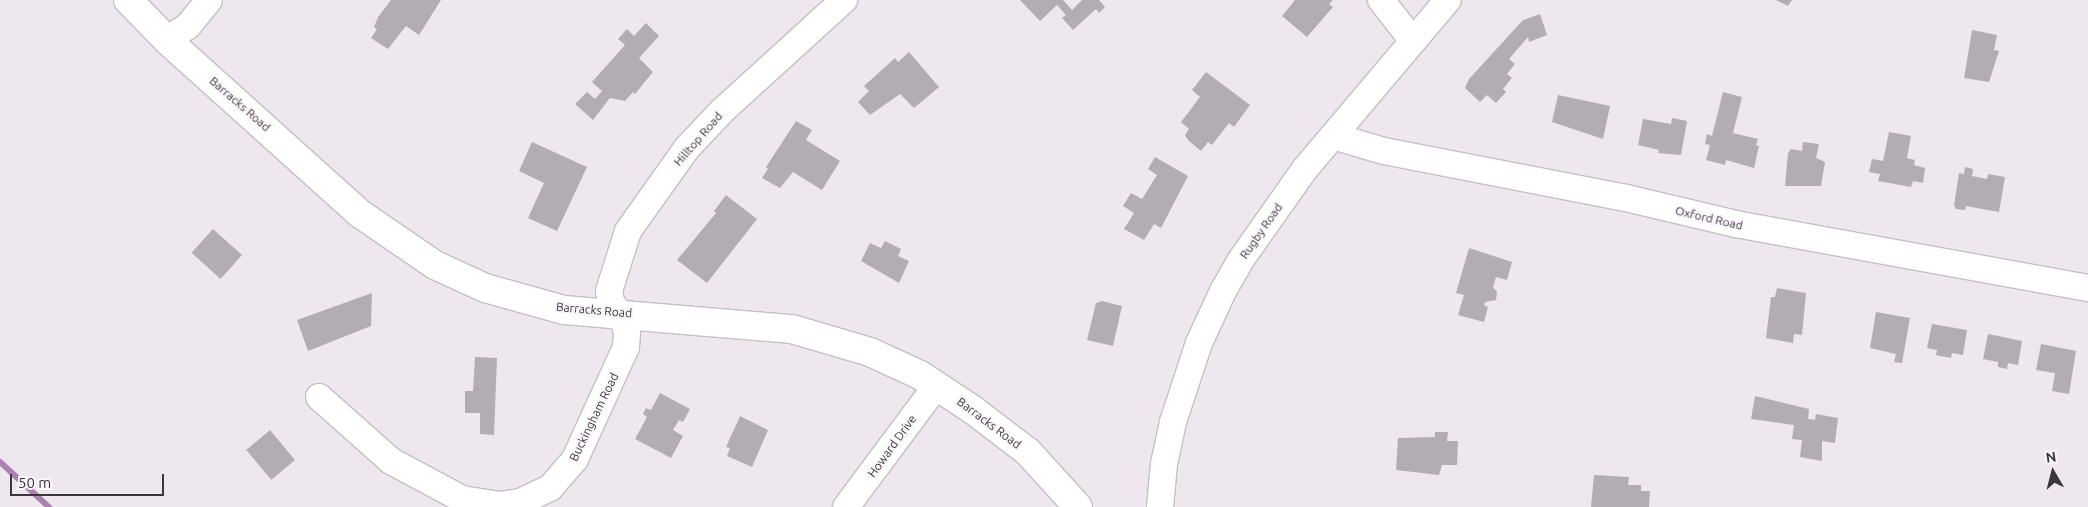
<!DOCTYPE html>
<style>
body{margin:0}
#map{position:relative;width:2088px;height:507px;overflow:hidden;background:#eee8ee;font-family:Ubuntu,sans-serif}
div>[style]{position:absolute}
.stream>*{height:6px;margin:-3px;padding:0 3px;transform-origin:3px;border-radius:3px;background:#ab81b0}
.building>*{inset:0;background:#b2adb3;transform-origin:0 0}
.roads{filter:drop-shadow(1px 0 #c4bfc5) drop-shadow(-1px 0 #c4bfc5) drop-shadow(0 1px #c4bfc5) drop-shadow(0 -1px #c4bfc5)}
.minor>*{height:26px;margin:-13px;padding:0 13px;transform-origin:13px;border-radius:13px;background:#fff}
.major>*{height:28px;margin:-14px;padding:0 14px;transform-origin:14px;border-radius:14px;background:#fff}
span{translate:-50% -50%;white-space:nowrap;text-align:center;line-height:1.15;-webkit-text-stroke:4.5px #fbf6fc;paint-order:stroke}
.street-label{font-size:12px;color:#393739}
.north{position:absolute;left:2028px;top:447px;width:50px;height:50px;-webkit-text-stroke:4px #fbf6fc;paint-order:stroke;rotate:352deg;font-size:14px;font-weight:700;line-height:20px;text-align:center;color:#393739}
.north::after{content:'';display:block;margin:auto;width:18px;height:22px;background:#393739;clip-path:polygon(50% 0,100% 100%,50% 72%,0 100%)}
.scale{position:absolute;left:10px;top:474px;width:154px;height:22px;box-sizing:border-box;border:2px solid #393739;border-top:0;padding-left:6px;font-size:15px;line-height:18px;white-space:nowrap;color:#393739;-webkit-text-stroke:4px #fbf6fc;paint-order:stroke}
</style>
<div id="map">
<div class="stream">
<div style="left:0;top:462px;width:67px;rotate:42.6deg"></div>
</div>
<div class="building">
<div style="clip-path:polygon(391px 0,441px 0,419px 35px,406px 26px,388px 49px,371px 38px,377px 29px,374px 27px,378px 17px)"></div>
<div style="clip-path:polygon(1020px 0,1063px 0,1072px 10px,1082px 0,1099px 0,1105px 7px,1099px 13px,1096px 9px,1073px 30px,1062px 18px,1066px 15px,1057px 5px,1040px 21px)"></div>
<div style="clip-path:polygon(1295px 0,1333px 0,1329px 4px,1333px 7px,1307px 37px,1282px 16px)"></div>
<div style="clip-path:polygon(1776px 0,1792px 0,1788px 6px)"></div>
<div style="clip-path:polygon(1540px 14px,1547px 35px,1529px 42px,1528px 37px,1509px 59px,1515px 64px,1507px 74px,1512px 78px,1503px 89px,1506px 92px,1496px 103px,1487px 95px,1480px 102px,1465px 88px,1469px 79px,1523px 20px)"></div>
<div style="clip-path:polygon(646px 23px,659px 36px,639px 58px,653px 72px,635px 94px,633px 92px,625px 101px,610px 98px,593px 120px,575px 104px,587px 92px,595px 99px,602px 91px,592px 82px,625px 45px,618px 39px,627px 29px,634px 36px)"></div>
<div style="clip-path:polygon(1972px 30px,1997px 35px,1994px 50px,1999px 51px,1989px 82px,1964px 78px)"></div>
<div style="clip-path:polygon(909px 52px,939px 87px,914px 108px,900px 94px,870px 115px,858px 102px,869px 91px,864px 86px,895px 58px,898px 62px)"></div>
<div style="clip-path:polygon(1206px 72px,1250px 105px,1234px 127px,1229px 123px,1212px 145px,1208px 142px,1201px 151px,1188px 140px,1185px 135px,1189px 129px,1181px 122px,1200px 97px,1192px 90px)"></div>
<div style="clip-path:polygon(1723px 92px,1742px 97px,1733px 133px,1758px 139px,1756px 145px,1759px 146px,1754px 168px,1726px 160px,1725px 165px,1706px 160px,1710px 145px,1705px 144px,1707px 134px,1712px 136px)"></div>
<div style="clip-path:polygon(1558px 95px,1610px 106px,1603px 139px,1552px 122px)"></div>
<div style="clip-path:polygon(1672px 118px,1687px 121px,1681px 155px,1658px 153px,1659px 150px,1638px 145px,1643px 119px,1671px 124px)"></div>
<div style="clip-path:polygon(796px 121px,812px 130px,806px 140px,840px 161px,822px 190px,793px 172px,780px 188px,762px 178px,768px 169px,766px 167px)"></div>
<div style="clip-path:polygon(1889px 132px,1911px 136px,1907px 158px,1915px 160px,1914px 165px,1925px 168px,1923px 183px,1913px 181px,1911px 187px,1878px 181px,1880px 174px,1869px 172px,1872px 159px,1883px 161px)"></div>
<div style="clip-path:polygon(532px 142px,587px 167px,557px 231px,528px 218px,544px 183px,519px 171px)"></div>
<div style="clip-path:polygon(1803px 142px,1819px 144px,1816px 158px,1825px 162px,1821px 186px,1785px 186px,1788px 153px,1791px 149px,1802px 151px)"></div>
<div style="clip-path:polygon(1155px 157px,1188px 176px,1161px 228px,1154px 224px,1144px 240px,1124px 229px,1134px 213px,1123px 206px,1131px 193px,1142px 199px,1157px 175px,1148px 169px)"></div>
<div style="clip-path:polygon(1965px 167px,1973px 169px,1972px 176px,1987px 179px,1988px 174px,2005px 177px,1999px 212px,1966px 206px,1965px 210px,1956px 209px,1954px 205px,1959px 173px,1964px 174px)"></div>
<div style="clip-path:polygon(726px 195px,757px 219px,707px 283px,677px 260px,716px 213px,714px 211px)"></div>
<div style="left:213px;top:229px;width:39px;height:32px;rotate:42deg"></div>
<div style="clip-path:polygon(885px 241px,901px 249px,898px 256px,909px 261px,899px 283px,861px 261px,870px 243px,881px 248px)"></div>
<div style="clip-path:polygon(1469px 248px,1512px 262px,1507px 280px,1496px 277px,1493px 287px,1497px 292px,1496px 300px,1485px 302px,1484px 305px,1488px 307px,1484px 322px,1458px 315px,1464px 295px,1456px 293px)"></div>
<div style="clip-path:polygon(1777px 288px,1806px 293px,1802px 335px,1794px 334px,1793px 343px,1766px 338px,1771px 297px,1775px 297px)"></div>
<div style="clip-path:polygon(372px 293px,371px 326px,308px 351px,297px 320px)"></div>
<div style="clip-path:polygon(1102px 301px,1122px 306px,1113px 346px,1087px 340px,1096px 303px)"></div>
<div style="clip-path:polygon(1876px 312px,1910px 318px,1902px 363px,1894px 362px,1896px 354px,1870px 348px)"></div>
<div style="clip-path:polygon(1932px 324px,1967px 330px,1963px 355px,1952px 353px,1951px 358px,1936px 355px,1937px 350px,1927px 348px)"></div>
<div style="clip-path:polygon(1988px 334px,2022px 341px,2018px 365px,2008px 363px,2007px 369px,1998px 367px,1998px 362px,1983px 359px)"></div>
<div style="clip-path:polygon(2041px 344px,2076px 351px,2069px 394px,2052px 391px,2055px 373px,2036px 370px)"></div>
<div style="clip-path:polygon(475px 357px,497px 358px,494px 435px,480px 434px,480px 413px,465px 413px,465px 391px,473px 391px)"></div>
<div style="clip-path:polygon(660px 393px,690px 409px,683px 422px,679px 420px,673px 430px,683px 436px,671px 458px,635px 439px,647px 417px,643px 414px,646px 408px,651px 410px)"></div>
<div style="clip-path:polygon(1755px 396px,1809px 409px,1808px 419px,1815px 420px,1816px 414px,1838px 418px,1835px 443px,1822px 441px,1822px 461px,1800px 457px,1802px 440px,1792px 439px,1794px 425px,1751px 419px)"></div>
<div style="clip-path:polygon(740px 416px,768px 430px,752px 467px,727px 456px,730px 448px,726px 447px)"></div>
<div style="left:270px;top:430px;width:39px;height:31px;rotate:50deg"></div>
<div style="clip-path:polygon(1435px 432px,1448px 432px,1447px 441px,1458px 441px,1457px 465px,1442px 465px,1439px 475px,1396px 470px,1398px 438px,1435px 437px)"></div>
<div style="clip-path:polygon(1594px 475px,1629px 477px,1628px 485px,1641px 485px,1641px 491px,1650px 491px,1649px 507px,1591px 507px)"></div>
</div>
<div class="roads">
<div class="minor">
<div style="left:1381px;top:0;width:52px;rotate:52deg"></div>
<div style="left:167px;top:40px;width:25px;rotate:-34deg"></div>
<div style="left:188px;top:26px;width:33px;rotate:-51deg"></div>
<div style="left:1333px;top:136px;width:53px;rotate:16.4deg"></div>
<div style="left:1384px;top:151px;width:247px;rotate:11deg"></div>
<div style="left:1626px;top:198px;width:113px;rotate:13.3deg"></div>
<div style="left:1736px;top:224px;width:358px;rotate:10.3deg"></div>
<div style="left:319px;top:397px;width:96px;rotate:41.6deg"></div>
<div style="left:391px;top:461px;width:81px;rotate:28.2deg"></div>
<div style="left:462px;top:499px;width:37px;rotate:9deg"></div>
<div style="left:499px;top:505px;width:21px;rotate:-8deg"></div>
<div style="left:520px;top:502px;width:33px;rotate:-25deg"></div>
<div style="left:550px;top:488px;width:38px;rotate:-49deg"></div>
<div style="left:575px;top:459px;width:123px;rotate:-65.5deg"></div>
<div style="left:626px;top:347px;width:14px;rotate:-86deg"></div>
<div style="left:627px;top:333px;width:16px;rotate:-105deg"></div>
<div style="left:623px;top:318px;width:20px;rotate:-127deg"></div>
<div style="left:611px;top:302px;width:11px;rotate:-100deg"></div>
<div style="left:609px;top:291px;width:63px;rotate:-72.4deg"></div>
<div style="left:628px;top:231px;width:102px;rotate:-54.6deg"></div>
<div style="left:687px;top:148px;width:51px;rotate:-46.6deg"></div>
<div style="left:722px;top:111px;width:165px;rotate:-42.3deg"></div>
<div style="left:846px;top:507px;width:152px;rotate:-53.3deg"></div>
<div style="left:1160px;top:507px;width:43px;rotate:-84.7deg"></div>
<div style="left:1164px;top:464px;width:43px;rotate:-77.9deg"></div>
<div style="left:1173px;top:422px;width:83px;rotate:-71.8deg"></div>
<div style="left:1199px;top:343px;width:57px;rotate:-65.2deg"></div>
<div style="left:1223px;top:291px;width:34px;rotate:-60deg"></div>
<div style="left:1240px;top:261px;width:113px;rotate:-54.8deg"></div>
<div style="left:1305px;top:169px;width:221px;rotate:-49.8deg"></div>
</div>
<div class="major">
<div style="left:128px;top:0;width:56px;rotate:45.7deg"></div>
<div style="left:167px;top:40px;width:258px;rotate:42deg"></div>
<div style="left:359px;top:213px;width:92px;rotate:34.4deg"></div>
<div style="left:435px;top:265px;width:55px;rotate:24.7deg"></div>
<div style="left:485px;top:288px;width:82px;rotate:15.6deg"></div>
<div style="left:564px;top:310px;width:229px;rotate:4.8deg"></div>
<div style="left:792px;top:329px;width:81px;rotate:16.4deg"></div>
<div style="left:870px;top:352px;width:55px;rotate:24.7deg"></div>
<div style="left:920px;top:375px;width:64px;rotate:33.4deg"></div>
<div style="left:973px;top:410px;width:69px;rotate:37.4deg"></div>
<div style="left:1028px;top:452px;width:74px;rotate:47.7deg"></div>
</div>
</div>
<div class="street-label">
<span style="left:240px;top:104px;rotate:41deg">Barracks Road</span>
<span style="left:698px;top:139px;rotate:-49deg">Hilltop Road</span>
<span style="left:1709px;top:218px;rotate:13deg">Oxford Road</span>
<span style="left:1261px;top:231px;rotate:-55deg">Rugby Road</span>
<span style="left:594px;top:310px;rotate:5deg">Barracks Road</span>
<span style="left:594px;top:417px;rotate:-64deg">Buckingham Road</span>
<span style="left:989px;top:423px;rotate:37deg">Barracks Road</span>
<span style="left:892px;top:446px;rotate:-54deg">Howard Drive</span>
</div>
<div class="north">N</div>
<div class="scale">50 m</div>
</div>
